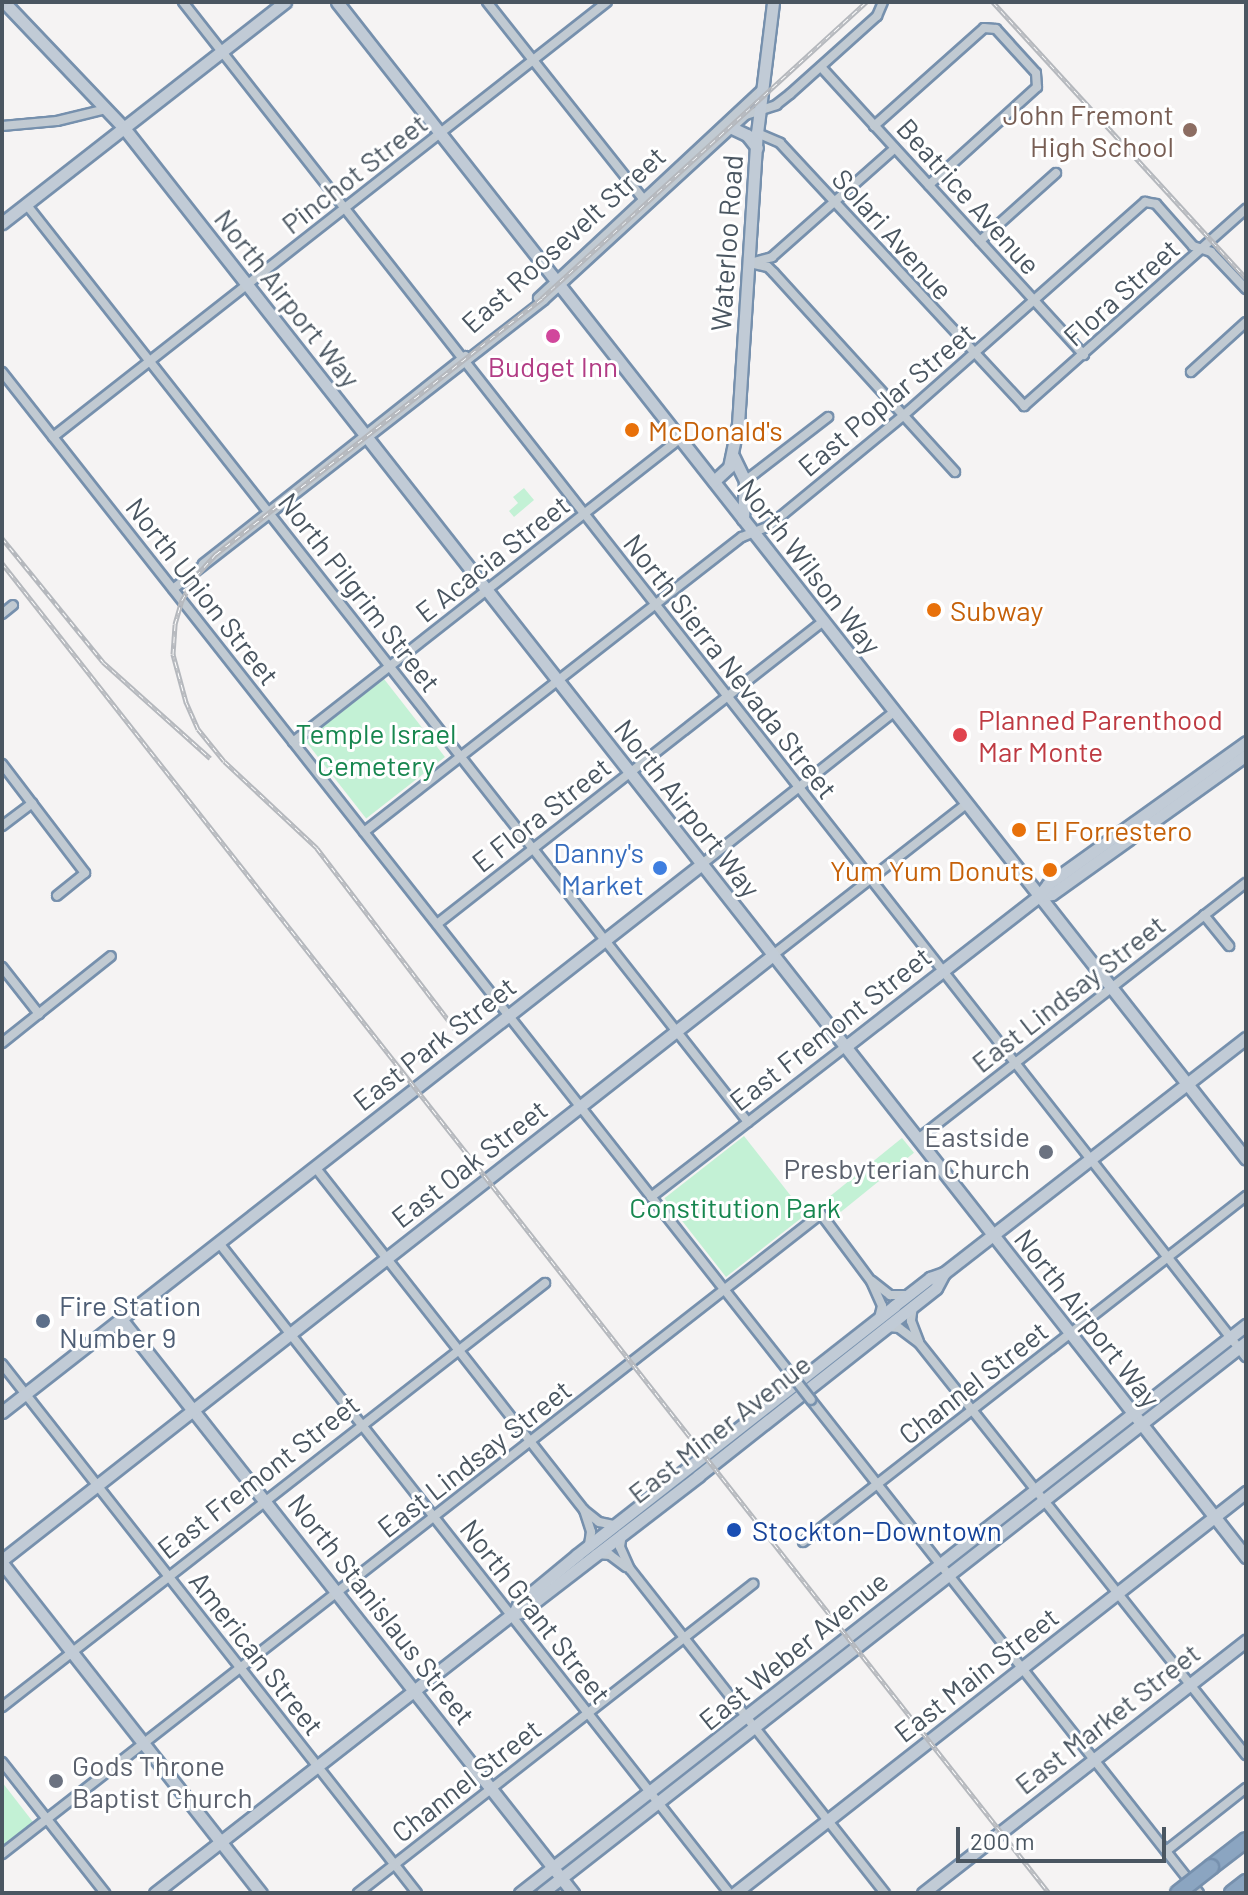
<!DOCTYPE html>
<meta charset="utf-8">
<style>
body{margin:0}
#map{position:relative;width:1248px;height:1895px;overflow:hidden;background:#f5f3f3;font-family:Barlow,sans-serif}
div>[style]{position:absolute}
.green>*{inset:0;background:#c3f1d5;transform-origin:0 0}
.roads{filter:drop-shadow(2px 0 #7690ad) drop-shadow(-2px 0 #7690ad) drop-shadow(0 2px #7690ad) drop-shadow(0 -2px #7690ad)}
.street>*{height:8px;margin:-4px;padding:0 4px;transform-origin:4px;border-radius:4px;background:#c1cad2}
.secondary>*{height:11px;margin:-5.5px;padding:0 5.5px;transform-origin:5.5px;border-radius:5.5px;background:#c1cbd6}
.highway>*{height:14px;margin:-7px;padding:0 7px;transform-origin:7px;border-radius:7px;background:#8ba5c1}
.rail>*{height:5px;margin-top:-2.5px;transform-origin:0;background:repeating-linear-gradient(90deg,#fff 0 6px,#b5b8bd 0 12px);box-sizing:border-box;border-block:2px solid #b5b8bd}
.bridges{filter:drop-shadow(2px 0 #7690ad) drop-shadow(-2px 0 #7690ad) drop-shadow(0 2px #7690ad) drop-shadow(0 -2px #7690ad)}
.street-bridge>*{height:8px;margin:-4px;padding:0 4px;transform-origin:4px;border-radius:4px;background:#c1cad2}
.highway-bridge>*{height:14px;margin:-7px;padding:0 7px;transform-origin:7px;border-radius:7px;background:#8ba5c1}
.dots>*{width:22px;height:22px;translate:-50% -50%;box-sizing:border-box;border:4px solid #fff;border-radius:50%}
span{translate:-50% -50%;white-space:nowrap;text-align:center;line-height:1.15;-webkit-text-stroke:6px #fff;paint-order:stroke}
.education-label{font-size:28px;color:#785e54}
.right{translate:-100% -50%;text-align:right}
.street-label{font-size:28px;color:#4a5661}
.hotel-label{font-size:28px;color:#b23c85}
.food-label{font-size:28px;color:#c56008}
.left{translate:0 -50%;text-align:left}
.health-label{font-size:28px;color:#be3a42}
.park-label{font-size:28px;color:#17864f}
.shop-label{font-size:28px;color:#366cbe}
.worship-label{font-size:28px;color:#5b616d}
.service-label{font-size:28px;color:#4e5e75}
.transit-label{font-size:28px;color:#164399}
.frame{position:absolute;inset:0;border:4px solid #4a5661;pointer-events:none}
.scale{position:absolute;left:956px;top:1827px;width:210px;height:36px;box-sizing:border-box;border:4px solid #4a5661;border-top:0;padding-left:10px;font-size:24px;line-height:28px;white-space:nowrap;color:#4a5661;-webkit-text-stroke:6px #fff;paint-order:stroke}
</style>
<div id="map">
<div class="green">
<div style="clip-path:polygon(524px 488px,534px 500px,514px 517px,509px 511px,518px 503px,513px 497px)"></div>
<div style="left:384px;top:679px;width:99px;height:100px;rotate:52deg"></div>
<div style="left:744px;top:1136px;width:100px;height:101px;rotate:52deg"></div>
<div style="left:902px;top:1138px;width:19px;height:97px;rotate:51deg"></div>
<div style="clip-path:polygon(2px 1782px,33px 1822px,2px 1846px)"></div>
</div>
<div class="roads">
<div class="street">
<div style="left:183px;top:2px;width:1722px;rotate:51.89deg"></div>
<div style="left:487px;top:2px;width:254px;rotate:51.6deg"></div>
<div style="left:821px;top:67px;width:390px;rotate:47.6deg"></div>
<div style="left:2px;top:126px;width:55px;rotate:-5.2deg"></div>
<div style="left:57px;top:121px;width:50px;rotate:-13.8deg"></div>
<div style="left:874px;top:126px;width:147px;rotate:-41.7deg"></div>
<div style="left:984px;top:28px;width:12px;rotate:5deg"></div>
<div style="left:996px;top:29px;width:59px;rotate:47.7deg"></div>
<div style="left:1036px;top:73px;width:14px;rotate:86deg"></div>
<div style="left:1037px;top:87px;width:146px;rotate:137.8deg"></div>
<div style="left:757px;top:133px;width:25px;rotate:23deg"></div>
<div style="left:780px;top:143px;width:359px;rotate:47.1deg"></div>
<div style="left:1024px;top:406px;width:297px;rotate:-41.6deg"></div>
<div style="left:26px;top:204px;width:1168px;rotate:51.82deg"></div>
<div style="left:980px;top:241px;width:102px;rotate:-41.8deg"></div>
<div style="left:750px;top:263px;width:18px;rotate:13deg"></div>
<div style="left:768px;top:267px;width:8px;rotate:45deg"></div>
<div style="left:774px;top:273px;width:269px;rotate:47.7deg"></div>
<div style="left:750px;top:263px;width:23px;rotate:-15deg"></div>
<div style="left:772px;top:257px;width:164px;rotate:-41.5deg"></div>
<div style="left:538px;top:298px;width:306px;rotate:-43deg"></div>
<div style="left:2px;top:372px;width:1274px;rotate:51.79deg"></div>
<div style="left:1191px;top:372px;width:74px;rotate:-42.3deg"></div>
<div style="left:53px;top:437px;width:704px;rotate:-38.14deg"></div>
<div style="left:745px;top:481px;width:105px;rotate:-37.6deg"></div>
<div style="left:203px;top:564px;width:335px;rotate:-38.4deg"></div>
<div style="left:173px;top:589px;width:470px;rotate:-37.9deg"></div>
<div style="left:544px;top:300px;width:274px;rotate:-42.5deg"></div>
<div style="left:746px;top:115px;width:32px;rotate:-18deg"></div>
<div style="left:776px;top:105px;width:18px;rotate:-38deg"></div>
<div style="left:790px;top:94px;width:117px;rotate:-41.9deg"></div>
<div style="left:877px;top:16px;width:15px;rotate:-67deg"></div>
<div style="left:2px;top:614px;width:14px;rotate:-39deg"></div>
<div style="left:293px;top:742px;width:492px;rotate:-38.1deg"></div>
<div style="left:2px;top:764px;width:137px;rotate:52.7deg"></div>
<div style="left:85px;top:873px;width:36px;rotate:141deg"></div>
<div style="left:2px;top:826px;width:38px;rotate:-37deg"></div>
<div style="left:364px;top:832px;width:479px;rotate:-38deg"></div>
<div style="left:742px;top:537px;width:29px;rotate:-22deg"></div>
<div style="left:769px;top:526px;width:175px;rotate:-39.4deg"></div>
<div style="left:904px;top:415px;width:322px;rotate:-41.5deg"></div>
<div style="left:1145px;top:202px;width:11px;rotate:10deg"></div>
<div style="left:1156px;top:204px;width:56px;rotate:48.6deg"></div>
<div style="left:1193px;top:246px;width:19px;rotate:18deg"></div>
<div style="left:1211px;top:252px;width:51px;rotate:46.6deg"></div>
<div style="left:702px;top:864px;width:245px;rotate:-38.4deg"></div>
<div style="left:1204px;top:915px;width:40px;rotate:51deg"></div>
<div style="left:437px;top:924px;width:491px;rotate:-38.1deg"></div>
<div style="left:773px;top:955px;width:245px;rotate:-38deg"></div>
<div style="left:2px;top:967px;width:60px;rotate:51.8deg"></div>
<div style="left:2px;top:1043px;width:139px;rotate:-38.6deg"></div>
<div style="left:918px;top:1139px;width:416px;rotate:-38deg"></div>
<div style="left:315px;top:1167px;width:436px;rotate:51.9deg"></div>
<div style="left:584px;top:1510px;width:19px;rotate:39deg"></div>
<div style="left:599px;top:1522px;width:16px;rotate:11deg"></div>
<div style="left:651px;top:1197px;width:245px;rotate:-37.7deg"></div>
<div style="left:219px;top:1243px;width:826px;rotate:51.88deg"></div>
<div style="left:872px;top:1281px;width:23px;rotate:38deg"></div>
<div style="left:890px;top:1295px;width:15px"></div>
<div style="left:913px;top:1306px;width:15px;rotate:98deg"></div>
<div style="left:911px;top:1321px;width:22px;rotate:69deg"></div>
<div style="left:888px;top:1327px;width:11px;rotate:5deg"></div>
<div style="left:899px;top:1328px;width:25px;rotate:37deg"></div>
<div style="left:919px;top:1343px;width:526px;rotate:51.56deg"></div>
<div style="left:2px;top:1364px;width:672px;rotate:51.89deg"></div>
<div style="left:811px;top:1400px;width:627px;rotate:51.8deg"></div>
<div style="left:584px;top:1510px;width:23px;rotate:72deg"></div>
<div style="left:591px;top:1532px;width:13px;rotate:99deg"></div>
<div style="left:622px;top:1534px;width:13px;rotate:99deg"></div>
<div style="left:620px;top:1547px;width:24px;rotate:66deg"></div>
<div style="left:630px;top:1569px;width:412px;rotate:51.8deg"></div>
<div style="left:803px;top:1542px;width:562px;rotate:-37.99deg"></div>
<div style="left:596px;top:1554px;width:14px;rotate:4deg"></div>
<div style="left:610px;top:1555px;width:20px;rotate:37deg"></div>
<div style="left:2px;top:1707px;width:689px;rotate:-37.98deg"></div>
<div style="left:2px;top:1762px;width:167px;rotate:51.8deg"></div>
<div style="left:1166px;top:1851px;width:102px;rotate:-38.2deg"></div>
<div style="left:2px;top:1854px;width:1039px;rotate:-38.01deg"></div>
<div style="left:821px;top:1214px;width:84px;rotate:53.3deg"></div>
<div style="left:871px;top:1281px;width:27px;rotate:66deg"></div>
<div style="left:882px;top:1306px;width:12px;rotate:104deg"></div>
<div style="left:358px;top:1893px;width:502px;rotate:-38.04deg"></div>
</div>
<div class="secondary">
<div style="left:4px;top:2px;width:174px;rotate:46.4deg"></div>
<div style="left:124px;top:128px;width:1817px;rotate:51.86deg"></div>
<div style="left:337px;top:2px;width:1471px;rotate:51.84deg"></div>
<div style="left:732px;top:128px;width:17px;rotate:25deg"></div>
<div style="left:747px;top:135px;width:16px;rotate:52deg"></div>
<div style="left:2px;top:223px;width:359px;rotate:-38deg"></div>
<div style="left:733px;top:456px;width:28px;rotate:64deg"></div>
<div style="left:745px;top:481px;width:38px;rotate:93deg"></div>
<div style="left:714px;top:481px;width:21px;rotate:-43deg"></div>
<div style="left:729px;top:467px;width:44px;rotate:-78.2deg"></div>
<div style="left:738px;top:424px;width:292px;rotate:-86.3deg"></div>
<div style="left:757px;top:133px;width:132px;rotate:-83deg"></div>
<div style="left:1039px;top:896px;width:13px;rotate:-9deg"></div>
<div style="left:1052px;top:894px;width:239px;rotate:-35.6deg"></div>
<div style="left:845px;top:1047px;width:246px;rotate:-37.9deg"></div>
<div style="left:1039px;top:896px;width:15px;rotate:-53deg"></div>
<div style="left:1048px;top:884px;width:244px;rotate:-35.6deg"></div>
<div style="left:121px;top:1319px;width:731px;rotate:51.78deg"></div>
<div style="left:2px;top:1412px;width:889px;rotate:-38.06deg"></div>
<div style="left:2px;top:1560px;width:980px;rotate:-38.12deg"></div>
<div style="left:2px;top:1563px;width:420px;rotate:51.9deg"></div>
<div style="left:515px;top:1611px;width:9px;rotate:-63deg"></div>
<div style="left:519px;top:1603px;width:75px;rotate:-39.6deg"></div>
<div style="left:577px;top:1555px;width:403px;rotate:-38.1deg"></div>
<div style="left:894px;top:1306px;width:46px;rotate:-37.9deg"></div>
<div style="left:930px;top:1278px;width:15px;rotate:-20deg"></div>
<div style="left:944px;top:1273px;width:383px;rotate:-37.9deg"></div>
<div style="left:155px;top:1893px;width:452px;rotate:-38deg"></div>
<div style="left:511px;top:1615px;width:13px;rotate:-18deg"></div>
<div style="left:523px;top:1611px;width:221px;rotate:-37.6deg"></div>
<div style="left:698px;top:1476px;width:303px;rotate:-38.3deg"></div>
<div style="left:936px;top:1288px;width:17px;rotate:-62deg"></div>
<div style="left:520px;top:1893px;width:922px;rotate:-38.04deg"></div>
<div style="left:542px;top:1893px;width:894px;rotate:-38.05deg"></div>
<div style="left:735px;top:1893px;width:650px;rotate:-38.12deg"></div>
<div style="left:923px;top:1893px;width:410px;rotate:-38deg"></div>
</div>
<div class="highway">
<div style="left:1211px;top:1867px;width:44px;rotate:-37.6deg"></div>
<div style="left:1232px;top:1893px;width:18px;rotate:-38deg"></div>
</div>
</div>
<div class="rail">
<div style="left:993px;top:2px;width:374px;rotate:47.5deg"></div>
<div style="left:2px;top:538px;width:160px;rotate:50.8deg"></div>
<div style="left:103px;top:662px;width:144px;rotate:41.9deg"></div>
<div style="left:2px;top:563px;width:1693px;rotate:51.79deg"></div>
<div style="left:459px;top:1034px;width:234px;rotate:-127.4deg"></div>
<div style="left:317px;top:848px;width:127px;rotate:-136.9deg"></div>
<div style="left:224px;top:761px;width:41px;rotate:-129.1deg"></div>
<div style="left:198px;top:729px;width:30px;rotate:-114deg"></div>
<div style="left:186px;top:702px;width:50px;rotate:-105.2deg"></div>
<div style="left:173px;top:654px;width:30px;rotate:-86deg"></div>
<div style="left:175px;top:624px;width:25px;rotate:-74deg"></div>
<div style="left:182px;top:600px;width:28px;rotate:-60deg"></div>
<div style="left:196px;top:576px;width:30px;rotate:-48deg"></div>
<div style="left:216px;top:554px;width:415px;rotate:-38.1deg"></div>
<div style="left:542px;top:298px;width:439px;rotate:-42.4deg"></div>
</div>
<div class="bridges">
<div class="street-bridge">
<div style="left:790px;top:1373px;width:34px;rotate:52deg"></div>
</div>
<div class="highway-bridge">
<div style="left:1178px;top:1893px;width:42px;rotate:-38.2deg"></div>
</div>
</div>
<div class="dots">
<div style="left:1190px;top:130px;background:#8d6e63"></div>
<div style="left:553px;top:336px;background:#d1479c"></div>
<div style="left:632px;top:430px;background:#e8710a"></div>
<div style="left:934px;top:610px;background:#e8710a"></div>
<div style="left:960px;top:735px;background:#e0444e"></div>
<div style="left:1019px;top:830px;background:#e8710a"></div>
<div style="left:660px;top:868px;background:#3f7fe0"></div>
<div style="left:1050px;top:870px;background:#e8710a"></div>
<div style="left:1046px;top:1152px;background:#6b7280"></div>
<div style="left:43px;top:1321px;background:#5c6f8a"></div>
<div style="left:734px;top:1530px;background:#1a4fb4"></div>
<div style="left:56px;top:1781px;background:#6b7280"></div>
</div>
<div class="education-label">
<span class="right" style="left:1174px;top:130px">John Fremont<br>High School</span>
</div>
<div class="street-label">
<span style="left:354px;top:173px;rotate:-38deg">Pinchot Street</span>
<span style="left:969px;top:196px;rotate:48deg">Beatrice Avenue</span>
<span style="left:893px;top:234px;rotate:48deg">Solari Avenue</span>
<span style="left:563px;top:239px;rotate:-42deg">East Roosevelt Street</span>
<span style="left:726px;top:243px;rotate:-86deg">Waterloo Road</span>
<span style="left:1121px;top:292px;rotate:-42deg">Flora Street</span>
<span style="left:288px;top:298px;rotate:52deg">North Airport Way</span>
<span style="left:886px;top:399px;rotate:-40deg">East Poplar Street</span>
<span style="left:492px;top:558px;rotate:-38deg">E Acacia Street</span>
<span style="left:810px;top:566px;rotate:52deg">North Wilson Way</span>
<span style="left:203px;top:591px;rotate:52deg">North Union Street</span>
<span style="left:360px;top:592px;rotate:52deg">North Pilgrim Street</span>
<span style="left:731px;top:666px;rotate:52deg">North Sierra Nevada Street</span>
<span style="left:688px;top:808px;rotate:52deg">North Airport Way</span>
<span style="left:541px;top:814px;rotate:-38deg">E Flora Street</span>
<span style="left:1068px;top:993px;rotate:-38deg">East Lindsay Street</span>
<span style="left:830px;top:1028px;rotate:-38deg">East Fremont Street</span>
<span style="left:434px;top:1043px;rotate:-38deg">East Park Street</span>
<span style="left:469px;top:1163px;rotate:-38deg">East Oak Street</span>
<span style="left:1088px;top:1318px;rotate:52deg">North Airport Way</span>
<span style="left:973px;top:1382px;rotate:-38deg">Channel Street</span>
<span style="left:719px;top:1428px;rotate:-38deg">East Miner Avenue</span>
<span style="left:474px;top:1458px;rotate:-38deg">East Lindsay Street</span>
<span style="left:258px;top:1476px;rotate:-38deg">East Fremont Street</span>
<span style="left:382px;top:1609px;rotate:52deg">North Stanislaus Street</span>
<span style="left:536px;top:1611px;rotate:52deg">North Grant Street</span>
<span style="left:793px;top:1650px;rotate:-39deg">East Weber Avenue</span>
<span style="left:257px;top:1653px;rotate:52deg">American Street</span>
<span style="left:976px;top:1674px;rotate:-38deg">East Main Street</span>
<span style="left:1107px;top:1718px;rotate:-38deg">East Market Street</span>
<span style="left:466px;top:1780px;rotate:-38deg">Channel Street</span>
</div>
<div class="hotel-label">
<span style="left:553px;top:366px">Budget Inn</span>
</div>
<div class="food-label">
<span class="left" style="left:648px;top:430px">McDonald's</span>
<span class="left" style="left:950px;top:610px">Subway</span>
<span class="left" style="left:1035px;top:830px">El Forrestero</span>
<span class="right" style="left:1034px;top:870px">Yum Yum Donuts</span>
</div>
<div class="health-label">
<span class="left" style="left:978px;top:735px">Planned Parenthood<br>Mar Monte</span>
</div>
<div class="park-label">
<span style="left:376px;top:749px">Temple Israel<br>Cemetery</span>
<span style="left:735px;top:1207px">Constitution Park</span>
</div>
<div class="shop-label">
<span class="right" style="left:644px;top:868px">Danny's<br>Market</span>
</div>
<div class="worship-label">
<span class="right" style="left:1030px;top:1152px">Eastside<br>Presbyterian Church</span>
<span class="left" style="left:72px;top:1781px">Gods Throne<br>Baptist Church</span>
</div>
<div class="service-label">
<span class="left" style="left:59px;top:1321px">Fire Station<br>Number 9</span>
</div>
<div class="transit-label">
<span class="left" style="left:752px;top:1530px">Stockton–Downtown</span>
</div>
<div class="frame"></div>
<div class="scale">200 m</div>
</div>
